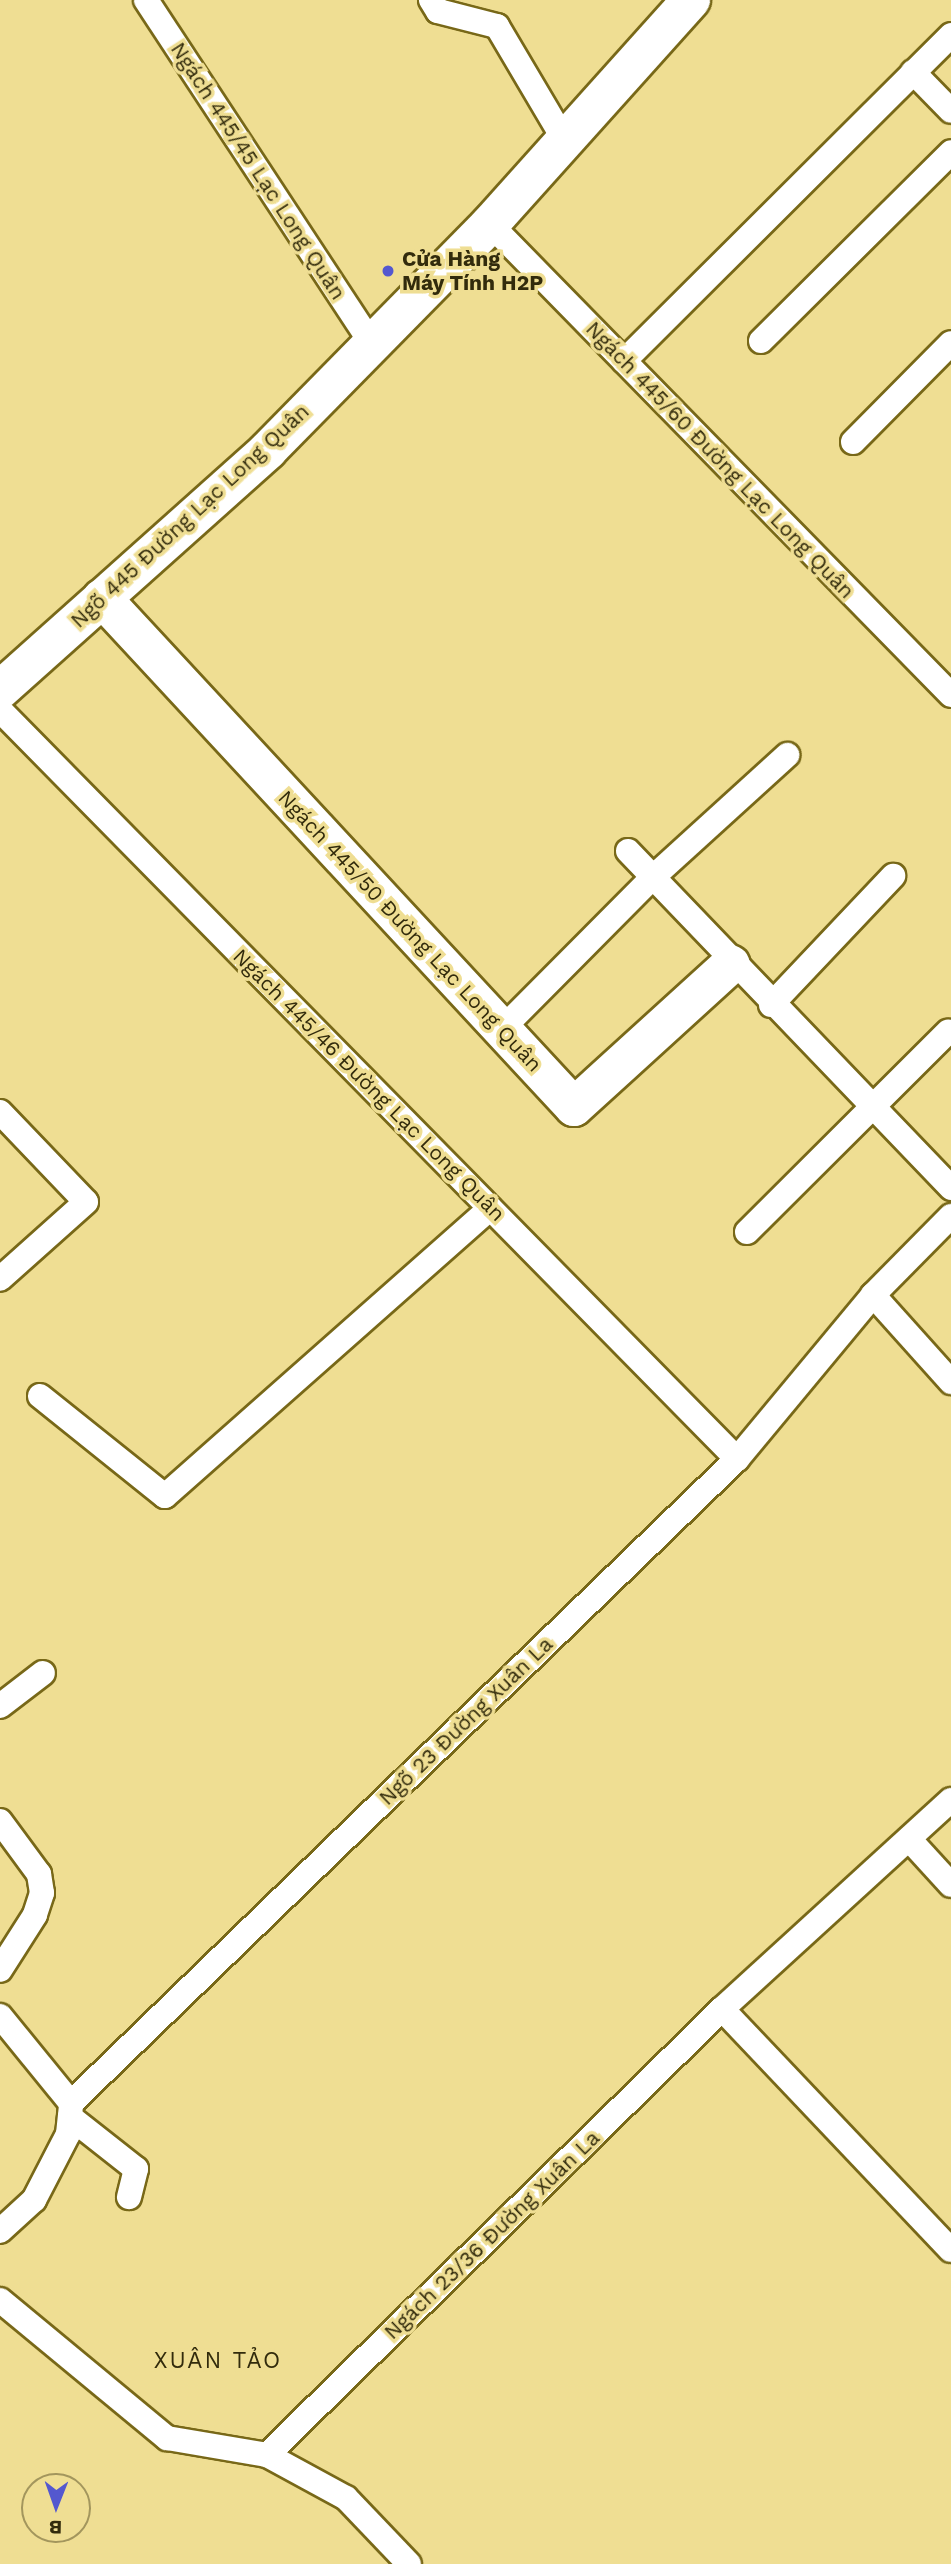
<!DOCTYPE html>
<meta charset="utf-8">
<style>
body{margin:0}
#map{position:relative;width:951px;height:2564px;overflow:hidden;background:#efde93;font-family:"Work Sans",sans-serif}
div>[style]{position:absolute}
.roads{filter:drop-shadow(2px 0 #786818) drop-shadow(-2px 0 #786818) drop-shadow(0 2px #786818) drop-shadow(0 -2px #786818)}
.service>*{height:24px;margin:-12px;padding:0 12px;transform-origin:12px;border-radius:12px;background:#fff}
.minor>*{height:38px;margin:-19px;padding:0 19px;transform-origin:19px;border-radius:19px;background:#fff}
.dots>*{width:19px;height:19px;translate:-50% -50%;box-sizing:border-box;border:4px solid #efde93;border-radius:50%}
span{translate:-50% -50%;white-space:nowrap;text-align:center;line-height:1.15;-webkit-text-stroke:7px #efde93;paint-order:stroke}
.street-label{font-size:21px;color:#322b0c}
.poi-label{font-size:21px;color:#322b0c;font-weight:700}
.left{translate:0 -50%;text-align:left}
.neighbourhood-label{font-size:23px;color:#322b0c;letter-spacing:2px}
.north{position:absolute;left:21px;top:2473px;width:70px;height:70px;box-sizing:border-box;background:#efde93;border:2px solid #a3965d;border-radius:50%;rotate:181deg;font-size:19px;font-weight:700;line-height:28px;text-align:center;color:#322b0c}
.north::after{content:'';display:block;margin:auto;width:24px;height:32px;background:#5458cf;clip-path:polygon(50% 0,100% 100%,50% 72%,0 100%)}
</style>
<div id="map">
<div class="roads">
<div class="service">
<div style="left:146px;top:0;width:409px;rotate:56.7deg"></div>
<div style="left:431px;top:0;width:13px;rotate:58deg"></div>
<div style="left:438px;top:11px;width:61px;rotate:14.3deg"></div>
<div style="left:497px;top:26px;width:134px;rotate:59.4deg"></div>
<div style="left:913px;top:72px;width:54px;rotate:45.7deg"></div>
<div style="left:490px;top:224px;width:659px;rotate:45.61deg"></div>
<div style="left:761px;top:341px;width:268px;rotate:-44.8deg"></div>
<div style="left:624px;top:361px;width:462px;rotate:-44.9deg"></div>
<div style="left:853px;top:442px;width:139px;rotate:-45.3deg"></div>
<div style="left:0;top:710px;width:1051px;rotate:45.46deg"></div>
<div style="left:628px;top:851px;width:467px;rotate:46.2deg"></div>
<div style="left:771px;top:1005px;width:178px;rotate:-46.6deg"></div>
<div style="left:502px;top:1029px;width:213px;rotate:-45.2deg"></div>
<div style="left:652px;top:878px;width:183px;rotate:-42.3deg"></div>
<div style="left:0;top:1112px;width:124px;rotate:46.3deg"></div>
<div style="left:86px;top:1202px;width:115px;rotate:138.2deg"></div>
<div style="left:747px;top:1232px;width:284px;rotate:-44.9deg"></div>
<div style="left:873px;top:1295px;width:117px;rotate:48.1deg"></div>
<div style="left:40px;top:1396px;width:160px;rotate:38.7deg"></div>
<div style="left:165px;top:1496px;width:434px;rotate:-41.5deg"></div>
<div style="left:0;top:1706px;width:54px;rotate:-37.5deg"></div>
<div style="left:0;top:1821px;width:66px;rotate:53.7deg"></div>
<div style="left:39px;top:1874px;width:19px;rotate:81deg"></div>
<div style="left:42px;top:1893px;width:23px;rotate:108deg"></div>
<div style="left:35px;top:1915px;width:65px;rotate:122.5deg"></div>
<div style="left:909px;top:1839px;width:62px;rotate:47.6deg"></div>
<div style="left:722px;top:2009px;width:332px;rotate:46.5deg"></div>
<div style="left:0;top:2016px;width:112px;rotate:50.8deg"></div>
<div style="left:70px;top:2117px;width:84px;rotate:38.2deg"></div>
<div style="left:136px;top:2169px;width:29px;rotate:104deg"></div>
<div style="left:0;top:2231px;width:46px;rotate:-42.4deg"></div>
<div style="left:34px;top:2200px;width:74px;rotate:-62.7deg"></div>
<div style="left:68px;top:2134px;width:31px;rotate:-84deg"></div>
<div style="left:71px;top:2103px;width:926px;rotate:-44.04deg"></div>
<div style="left:737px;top:1459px;width:213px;rotate:-50.3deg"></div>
<div style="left:873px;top:1295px;width:111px;rotate:-45.4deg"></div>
<div style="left:0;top:2300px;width:217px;rotate:39.6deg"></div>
<div style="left:167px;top:2438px;width:101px;rotate:9.6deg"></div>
<div style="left:267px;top:2455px;width:90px;rotate:28.6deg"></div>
<div style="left:346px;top:2498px;width:91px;rotate:46.3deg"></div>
<div style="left:267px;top:2455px;width:637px;rotate:-44.43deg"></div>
<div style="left:722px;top:2009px;width:310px;rotate:-42.4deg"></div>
</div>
<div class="minor">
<div style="left:102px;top:598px;width:694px;rotate:47.16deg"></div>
<div style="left:574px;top:1107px;width:212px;rotate:-42.3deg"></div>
<div style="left:0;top:690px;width:360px;rotate:-41.8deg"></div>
<div style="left:268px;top:450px;width:317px;rotate:-45.5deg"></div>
<div style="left:490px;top:224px;width:301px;rotate:-48.1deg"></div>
</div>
</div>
<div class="dots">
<div style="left:388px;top:271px;background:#5458cf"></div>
</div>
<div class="street-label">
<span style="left:258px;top:171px;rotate:57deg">Ngách 445/45 Lạc Long Quân</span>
<span style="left:720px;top:460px;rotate:46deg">Ngách 445/60 Đường Lạc Long Quân</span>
<span style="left:190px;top:516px;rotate:-43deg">Ngõ 445 Đường Lạc Long Quân</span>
<span style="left:410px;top:931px;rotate:47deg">Ngách 445/50 Đường Lạc Long Quân</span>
<span style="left:369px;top:1085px;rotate:45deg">Ngách 445/46 Đường Lạc Long Quân</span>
<span style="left:466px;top:1721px;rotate:-44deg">Ngõ 23 Đường Xuân La</span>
<span style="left:492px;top:2235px;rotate:-44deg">Ngách 23/36 Đường Xuân La</span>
</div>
<div class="poi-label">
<span class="left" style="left:402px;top:271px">Cửa Hàng<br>Máy Tính H2P</span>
</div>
<div class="neighbourhood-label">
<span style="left:218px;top:2361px">XUÂN TẢO</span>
</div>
<div class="north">B</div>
</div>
